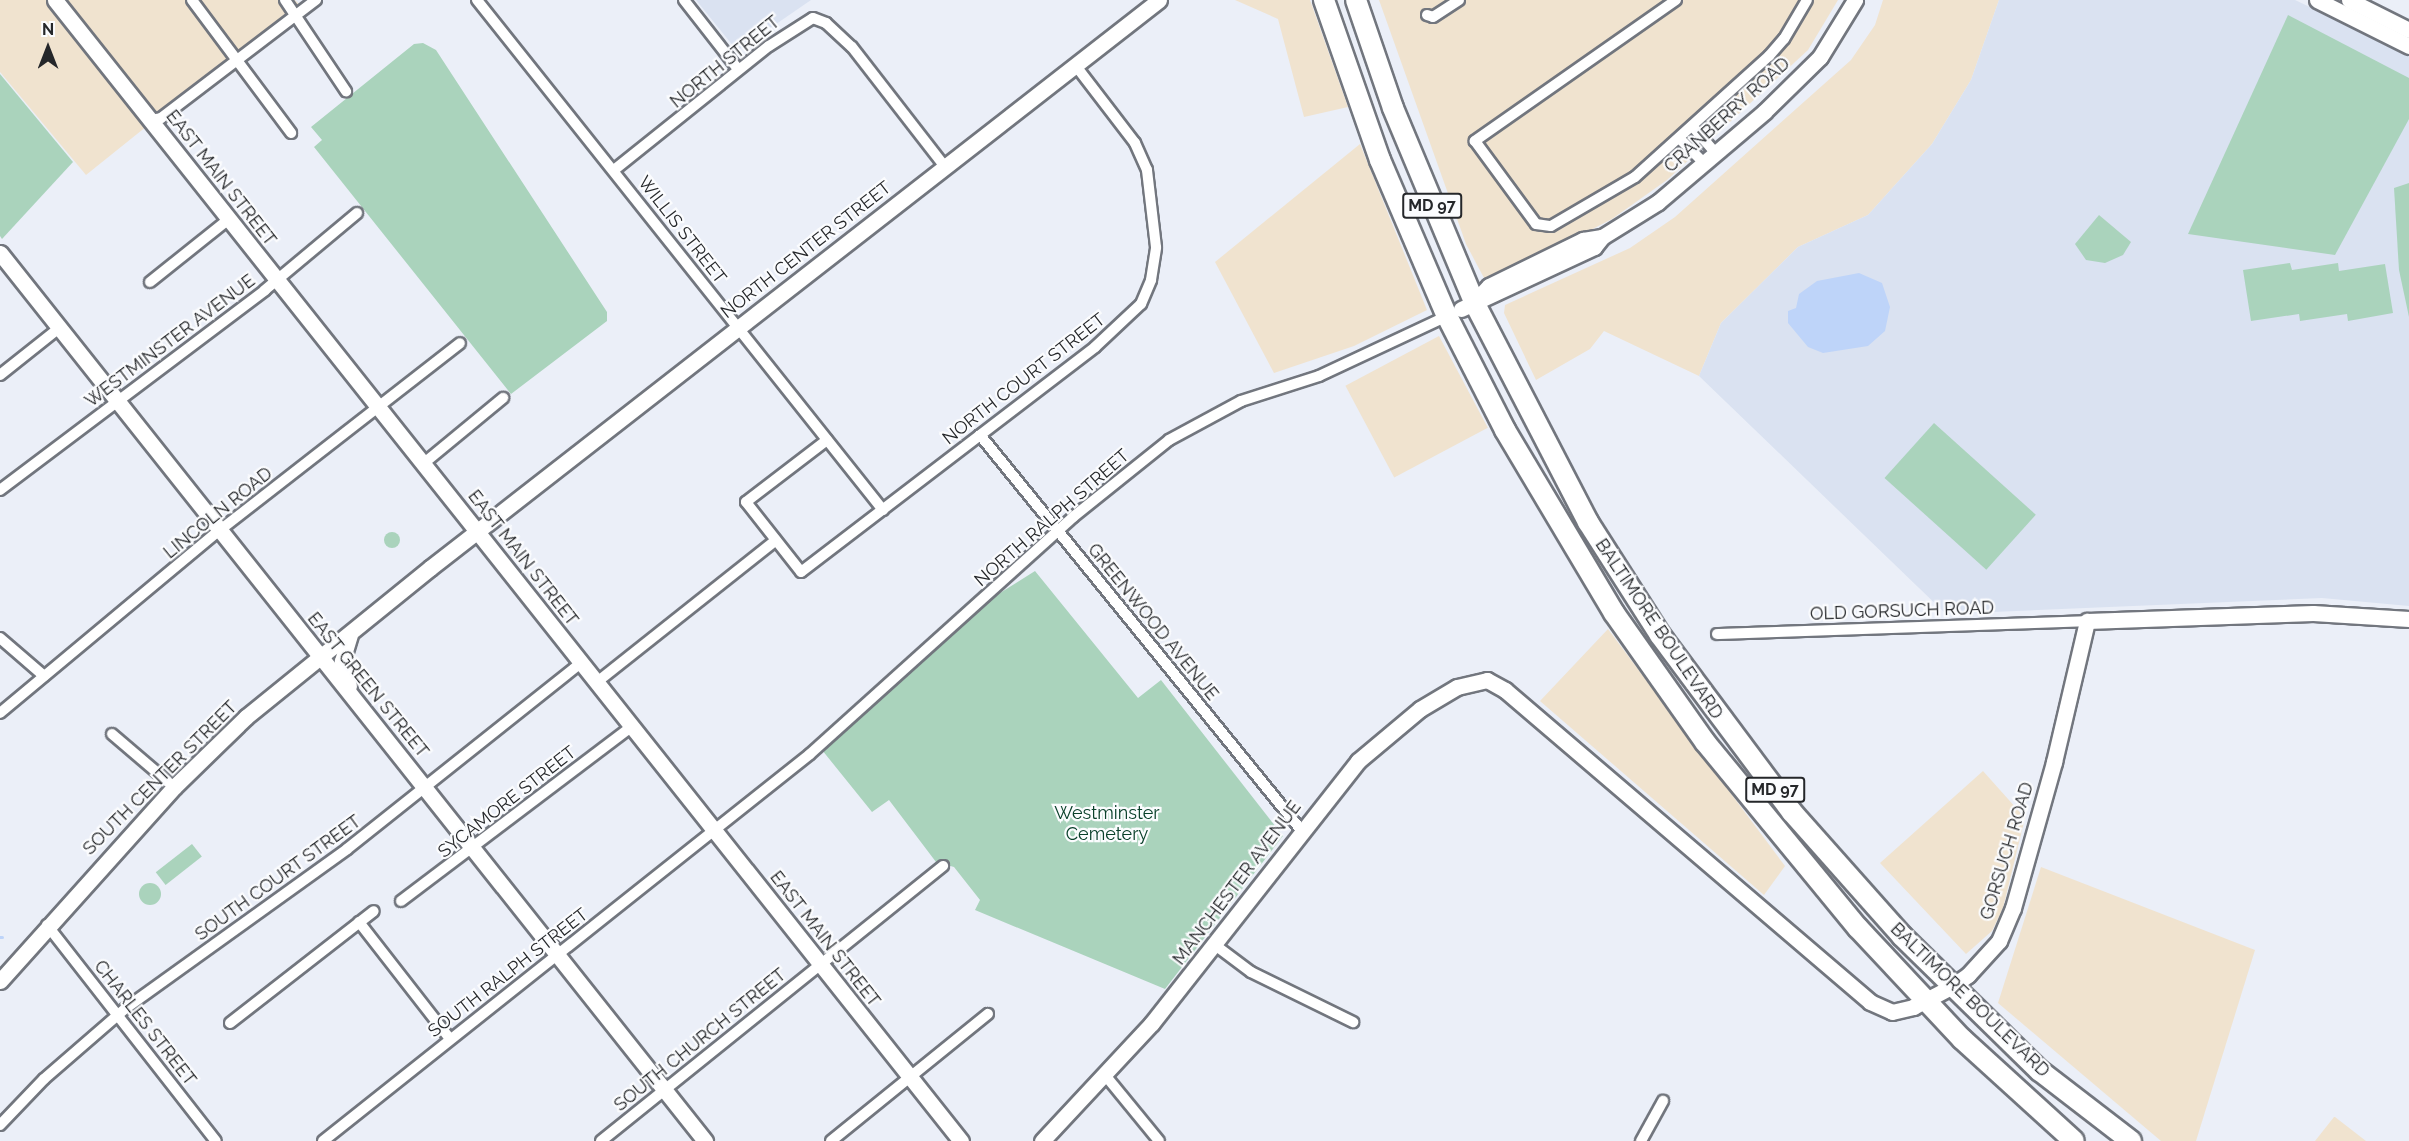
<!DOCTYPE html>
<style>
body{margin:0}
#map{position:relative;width:2409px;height:1141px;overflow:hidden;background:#ebeff8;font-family:Raleway,sans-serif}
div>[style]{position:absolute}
.commercial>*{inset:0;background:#f0e3cf;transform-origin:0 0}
.built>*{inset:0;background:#dae2f1}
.green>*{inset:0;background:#aad3bc;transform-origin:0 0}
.round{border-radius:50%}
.water>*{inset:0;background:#bed4f9}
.stream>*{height:3px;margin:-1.5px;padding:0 1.5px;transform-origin:1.5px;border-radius:1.5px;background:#bed4f9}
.roads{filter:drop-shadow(2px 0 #72767e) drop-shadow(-2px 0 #72767e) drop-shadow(0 2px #72767e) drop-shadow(0 -2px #72767e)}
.street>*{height:10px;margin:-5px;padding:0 5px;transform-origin:5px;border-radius:5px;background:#fff}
.secondary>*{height:15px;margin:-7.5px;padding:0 7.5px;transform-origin:7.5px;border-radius:7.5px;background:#fff}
.highway>*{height:20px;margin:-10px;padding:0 10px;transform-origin:10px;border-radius:10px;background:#fff}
span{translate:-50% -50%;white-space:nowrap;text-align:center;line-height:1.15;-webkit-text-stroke:4.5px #fbfcfe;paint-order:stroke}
.shield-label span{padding:2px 4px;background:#fbfcfe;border:2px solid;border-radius:4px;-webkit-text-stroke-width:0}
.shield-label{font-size:16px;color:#25272a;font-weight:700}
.street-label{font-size:18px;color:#25272a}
.park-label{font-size:18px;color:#09402a}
.north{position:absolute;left:18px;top:18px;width:60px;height:60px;-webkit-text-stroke:4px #fbfcfe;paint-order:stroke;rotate:0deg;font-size:16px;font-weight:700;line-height:24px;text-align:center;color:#25272a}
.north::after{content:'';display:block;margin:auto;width:21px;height:27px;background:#25272a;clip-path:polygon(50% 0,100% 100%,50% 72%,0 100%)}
</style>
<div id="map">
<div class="commercial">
<div style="clip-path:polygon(0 0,295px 0,299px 4px,86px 175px,0 72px)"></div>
<div style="clip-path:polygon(1235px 0,1310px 0,1348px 107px,1304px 117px,1278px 19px)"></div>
<div style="clip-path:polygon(1379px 0,1838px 0,1808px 50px,1667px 180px,1612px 219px,1491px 281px,1484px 278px,1466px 244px)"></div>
<div style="clip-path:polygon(1883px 0,1999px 0,1971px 80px,1932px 144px,1868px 215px,1798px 247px,1721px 323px,1699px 376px,1604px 331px,1590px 349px,1536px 380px,1504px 313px,1505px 305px,1630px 248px,1675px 217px,1851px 60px,1875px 25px)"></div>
<div style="clip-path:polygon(1360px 144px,1427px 310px,1354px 346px,1274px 373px,1215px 262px)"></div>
<div style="left:1439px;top:336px;width:104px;height:106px;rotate:62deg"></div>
<div style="clip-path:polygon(1608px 629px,1785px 866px,1764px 895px,1540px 701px)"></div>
<div style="clip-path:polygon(1983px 771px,2025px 818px,2003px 908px,1992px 931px,1966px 954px,1880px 863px)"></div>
<div style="clip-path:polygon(2041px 867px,2255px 950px,2196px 1141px,2161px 1141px,1998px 1003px)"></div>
<div style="clip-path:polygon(2334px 1117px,2335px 1117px,2366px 1141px,2315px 1141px)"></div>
</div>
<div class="built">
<div style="clip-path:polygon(696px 0,811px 0,740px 49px,734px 47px)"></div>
<div style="clip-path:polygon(1999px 0,2295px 0,2409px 54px,2409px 606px,2322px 598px,1946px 614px,1699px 376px,1721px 323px,1798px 247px,1868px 215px,1932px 144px,1971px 80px)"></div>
</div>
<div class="green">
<div style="clip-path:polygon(2288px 15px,2409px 78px,2409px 119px,2335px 255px,2188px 234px)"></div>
<div style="clip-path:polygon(423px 43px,436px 50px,607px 312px,607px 321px,511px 394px,314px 147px,322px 140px,311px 127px,414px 44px)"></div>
<div style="clip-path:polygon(0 74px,73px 162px,2px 239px,0 236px)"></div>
<div style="clip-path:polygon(2409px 183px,2409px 317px,2399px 270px,2394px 188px)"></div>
<div style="clip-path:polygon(2099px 215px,2131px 242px,2123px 255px,2105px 263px,2086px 260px,2075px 244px)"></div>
<div style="clip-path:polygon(2290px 263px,2292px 270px,2338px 263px,2339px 271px,2385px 264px,2393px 313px,2348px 321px,2347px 314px,2300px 321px,2299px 314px,2251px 321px,2243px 270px)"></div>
<div style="left:1934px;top:423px;width:137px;height:74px;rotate:42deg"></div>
<div class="round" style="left:384px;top:532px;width:16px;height:16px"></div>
<div style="clip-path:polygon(1035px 571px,1138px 698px,1161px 680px,1283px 836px,1165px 989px,975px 910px,980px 900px,954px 867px,936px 862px,889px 800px,872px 812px,822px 750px,992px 598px)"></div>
<div style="left:192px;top:844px;width:16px;height:46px;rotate:52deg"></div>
<div class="round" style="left:139px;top:883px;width:22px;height:22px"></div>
</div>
<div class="water">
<div style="clip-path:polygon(1859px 273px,1882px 283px,1890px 307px,1885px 331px,1868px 346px,1823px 353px,1808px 347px,1788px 323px,1788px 311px,1796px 308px,1799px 294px,1817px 281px)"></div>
</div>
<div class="stream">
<div style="left:0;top:937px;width:2px"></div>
</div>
<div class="roads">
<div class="street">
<div style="left:192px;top:0;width:166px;rotate:53.3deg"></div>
<div style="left:285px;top:0;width:110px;rotate:56.2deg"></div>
<div style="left:477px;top:0;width:652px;rotate:51.48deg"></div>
<div style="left:684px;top:0;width:88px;rotate:52deg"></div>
<div style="left:1676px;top:0;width:246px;rotate:145deg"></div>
<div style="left:1475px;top:141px;width:103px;rotate:53.7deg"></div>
<div style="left:1536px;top:224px;width:15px;rotate:8deg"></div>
<div style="left:1551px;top:226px;width:97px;rotate:-30.3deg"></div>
<div style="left:1635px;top:177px;width:181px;rotate:-42.1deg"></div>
<div style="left:1769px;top:56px;width:23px;rotate:-49deg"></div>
<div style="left:1784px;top:39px;width:45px;rotate:-59.5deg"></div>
<div style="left:1427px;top:15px;width:6px;rotate:18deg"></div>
<div style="left:1433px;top:17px;width:31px;rotate:-33deg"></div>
<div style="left:151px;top:120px;width:10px;rotate:-11deg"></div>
<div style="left:161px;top:118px;width:195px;rotate:-37.3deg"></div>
<div style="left:1693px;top:127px;width:35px;rotate:49deg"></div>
<div style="left:1679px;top:138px;width:35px;rotate:45deg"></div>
<div style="left:614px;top:170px;width:198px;rotate:-38.7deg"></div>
<div style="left:769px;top:46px;width:52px;rotate:-32.5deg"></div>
<div style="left:813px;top:18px;width:14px;rotate:21deg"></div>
<div style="left:826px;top:23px;width:35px;rotate:43deg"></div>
<div style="left:852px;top:47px;width:152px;rotate:52.2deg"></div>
<div style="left:150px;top:282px;width:101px;rotate:-38.6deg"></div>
<div style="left:0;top:375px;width:75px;rotate:-38.5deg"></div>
<div style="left:980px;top:435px;width:509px;rotate:50.9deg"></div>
<div style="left:827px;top:440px;width:102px;rotate:142.6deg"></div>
<div style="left:746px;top:502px;width:89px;rotate:51.8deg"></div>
<div style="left:801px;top:572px;width:370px;rotate:-37.4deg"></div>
<div style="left:1095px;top:347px;width:63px;rotate:-43.1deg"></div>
<div style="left:1141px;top:304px;width:26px;rotate:-67deg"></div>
<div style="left:1151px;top:280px;width:33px;rotate:-81deg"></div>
<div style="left:1156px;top:247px;width:78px;rotate:-96.7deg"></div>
<div style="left:1147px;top:170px;width:30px;rotate:-114deg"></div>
<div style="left:1135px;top:143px;width:97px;rotate:-127.5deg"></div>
<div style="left:423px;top:464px;width:104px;rotate:-39.5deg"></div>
<div style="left:0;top:490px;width:332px;rotate:-37deg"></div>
<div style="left:265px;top:290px;width:120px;rotate:-39.9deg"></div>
<div style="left:1717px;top:634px;width:370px;rotate:-2deg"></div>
<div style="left:0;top:638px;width:58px;rotate:40.8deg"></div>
<div style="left:597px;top:682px;width:228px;rotate:-38.4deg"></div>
<div style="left:0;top:713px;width:286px;rotate:-39.8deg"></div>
<div style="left:220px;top:530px;width:304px;rotate:-37.9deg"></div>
<div style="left:112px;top:734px;width:82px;rotate:40.5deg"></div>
<div style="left:401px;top:901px;width:288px;rotate:-37.1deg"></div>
<div style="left:359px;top:922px;width:148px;rotate:52.1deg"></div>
<div style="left:47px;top:925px;width:274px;rotate:52deg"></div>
<div style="left:1215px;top:945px;width:45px;rotate:36.9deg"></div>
<div style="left:1251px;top:972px;width:114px;rotate:26.1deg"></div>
<div style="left:230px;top:1023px;width:182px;rotate:-37.9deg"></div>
<div style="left:1105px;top:1075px;width:85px;rotate:50.7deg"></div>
<div style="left:0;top:1125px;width:64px;rotate:-46.3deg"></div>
<div style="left:44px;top:1079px;width:108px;rotate:-40.9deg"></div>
<div style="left:126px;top:1008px;width:272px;rotate:-35.7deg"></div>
<div style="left:347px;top:849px;width:299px;rotate:-38.5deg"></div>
<div style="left:323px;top:1141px;width:622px;rotate:-38.47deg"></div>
<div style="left:810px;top:754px;width:354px;rotate:-42deg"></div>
<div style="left:1073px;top:517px;width:123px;rotate:-38.7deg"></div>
<div style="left:1169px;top:440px;width:82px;rotate:-28.4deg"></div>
<div style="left:1241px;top:401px;width:82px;rotate:-17.8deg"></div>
<div style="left:1319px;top:376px;width:144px;rotate:-25.1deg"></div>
<div style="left:601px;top:1141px;width:439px;rotate:-38.8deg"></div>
<div style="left:831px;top:1141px;width:202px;rotate:-39deg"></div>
<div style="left:1641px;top:1141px;width:46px;rotate:-61.2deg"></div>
</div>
<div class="secondary">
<div style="left:55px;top:0;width:1457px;rotate:51.55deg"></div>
<div style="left:2317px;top:0;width:103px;rotate:26.6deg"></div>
<div style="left:2349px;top:0;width:67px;rotate:26.6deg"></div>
<div style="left:0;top:253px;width:1134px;rotate:51.55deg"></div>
<div style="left:1474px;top:302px;width:22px;rotate:-47deg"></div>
<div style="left:1489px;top:286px;width:105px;rotate:-26.1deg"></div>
<div style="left:1583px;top:240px;width:19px;rotate:-9deg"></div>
<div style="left:1461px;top:309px;width:147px;rotate:-25deg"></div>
<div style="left:1594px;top:247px;width:13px;rotate:-51deg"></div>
<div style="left:1602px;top:237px;width:66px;rotate:-32deg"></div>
<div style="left:1658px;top:202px;width:139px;rotate:-40.3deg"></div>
<div style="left:1764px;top:112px;width:78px;rotate:-44.5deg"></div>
<div style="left:1820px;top:57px;width:67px;rotate:-58.4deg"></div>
<div style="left:349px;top:686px;width:26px;rotate:-106deg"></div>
<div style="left:342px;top:661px;width:27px;rotate:-73deg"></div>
<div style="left:0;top:981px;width:261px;rotate:-48.1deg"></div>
<div style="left:174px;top:787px;width:100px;rotate:-44.2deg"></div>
<div style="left:246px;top:717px;width:237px;rotate:-39deg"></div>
<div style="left:430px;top:568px;width:924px;rotate:-37.92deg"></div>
<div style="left:1042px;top:1141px;width:161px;rotate:-47deg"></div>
<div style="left:1152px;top:1023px;width:333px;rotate:-51.8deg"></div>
<div style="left:1358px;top:761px;width:81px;rotate:-40deg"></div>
<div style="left:1420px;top:709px;width:43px;rotate:-30.7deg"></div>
<div style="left:1457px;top:687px;width:31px;rotate:-13deg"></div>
<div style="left:1487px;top:680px;width:21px;rotate:29deg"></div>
<div style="left:1505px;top:690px;width:480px;rotate:40.5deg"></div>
<div style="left:1870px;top:1002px;width:24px;rotate:24deg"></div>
<div style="left:1892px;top:1012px;width:22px;rotate:-13deg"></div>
<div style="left:1913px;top:1007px;width:43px;rotate:-27.8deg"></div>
<div style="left:1951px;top:987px;width:21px;rotate:-35deg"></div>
<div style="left:1968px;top:975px;width:46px;rotate:-47.6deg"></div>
<div style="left:1999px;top:941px;width:36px;rotate:-67deg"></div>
<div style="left:2013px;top:908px;width:152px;rotate:-74.3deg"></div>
<div style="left:2054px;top:762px;width:145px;rotate:-76.8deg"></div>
<div style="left:2087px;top:621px;width:226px;rotate:-2deg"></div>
<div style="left:2313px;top:613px;width:96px;rotate:3.6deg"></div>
</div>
<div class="highway">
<div style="left:1324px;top:0;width:170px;rotate:70.7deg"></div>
<div style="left:1380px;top:160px;width:170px;rotate:66.8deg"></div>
<div style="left:1447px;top:316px;width:128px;rotate:63deg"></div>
<div style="left:1505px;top:430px;width:213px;rotate:59.2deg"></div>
<div style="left:1614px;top:613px;width:158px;rotate:54.8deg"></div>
<div style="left:1705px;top:742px;width:241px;rotate:50.6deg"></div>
<div style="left:1858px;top:928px;width:152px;rotate:46.9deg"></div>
<div style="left:1962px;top:1039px;width:151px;rotate:42.3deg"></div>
<div style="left:1356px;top:0;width:114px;rotate:71.1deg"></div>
<div style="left:1393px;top:108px;width:210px;rotate:67.3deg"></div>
<div style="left:1474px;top:302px;width:248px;rotate:62.6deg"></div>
<div style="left:1588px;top:522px;width:134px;rotate:57.5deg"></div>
<div style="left:1660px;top:635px;width:221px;rotate:53.3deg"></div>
<div style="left:1792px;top:812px;width:166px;rotate:48.4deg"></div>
<div style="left:1902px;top:936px;width:193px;rotate:44.4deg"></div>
<div style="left:2040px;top:1071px;width:115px;rotate:37.6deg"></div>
</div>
</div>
<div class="shield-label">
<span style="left:1432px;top:206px">MD 97</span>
<span style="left:1775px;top:790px">MD 97</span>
</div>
<div class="street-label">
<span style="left:725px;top:62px;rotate:-39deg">NORTH STREET</span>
<span style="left:1727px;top:115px;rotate:-42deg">CRANBERRY ROAD</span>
<span style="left:221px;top:178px;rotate:52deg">EAST MAIN STREET</span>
<span style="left:682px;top:230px;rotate:52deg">WILLIS STREET</span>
<span style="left:806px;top:250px;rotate:-38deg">NORTH CENTER STREET</span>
<span style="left:170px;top:341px;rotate:-37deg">WESTMINSTER AVENUE</span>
<span style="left:1024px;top:379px;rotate:-38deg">NORTH COURT STREET</span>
<span style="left:218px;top:513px;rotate:-39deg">LINCOLN ROAD</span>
<span style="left:1052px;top:518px;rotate:-41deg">NORTH RALPH STREET</span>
<span style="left:523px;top:558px;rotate:52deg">EAST MAIN STREET</span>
<span style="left:1902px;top:611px;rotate:-2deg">OLD GORSUCH ROAD</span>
<span style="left:1153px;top:622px;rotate:51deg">GREENWOOD AVENUE</span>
<span style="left:1659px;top:629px;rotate:56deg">BALTIMORE BOULEVARD</span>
<span style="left:368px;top:685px;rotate:51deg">EAST GREEN STREET</span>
<span style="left:160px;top:778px;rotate:-45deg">SOUTH CENTER STREET</span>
<span style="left:507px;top:802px;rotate:-38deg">SYCAMORE STREET</span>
<span style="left:2007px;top:851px;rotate:-73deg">GORSUCH ROAD</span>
<span style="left:278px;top:878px;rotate:-36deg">SOUTH COURT STREET</span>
<span style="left:1237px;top:883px;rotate:-53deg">MANCHESTER AVENUE</span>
<span style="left:825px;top:939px;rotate:52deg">EAST MAIN STREET</span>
<span style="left:508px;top:973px;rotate:-38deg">SOUTH RALPH STREET</span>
<span style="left:1970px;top:1000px;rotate:44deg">BALTIMORE BOULEVARD</span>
<span style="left:145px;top:1023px;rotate:52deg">CHARLES STREET</span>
<span style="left:700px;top:1040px;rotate:-39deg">SOUTH CHURCH STREET</span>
</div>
<div class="park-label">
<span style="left:1107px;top:824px">Westminster<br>Cemetery</span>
</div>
<div class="north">N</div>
</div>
